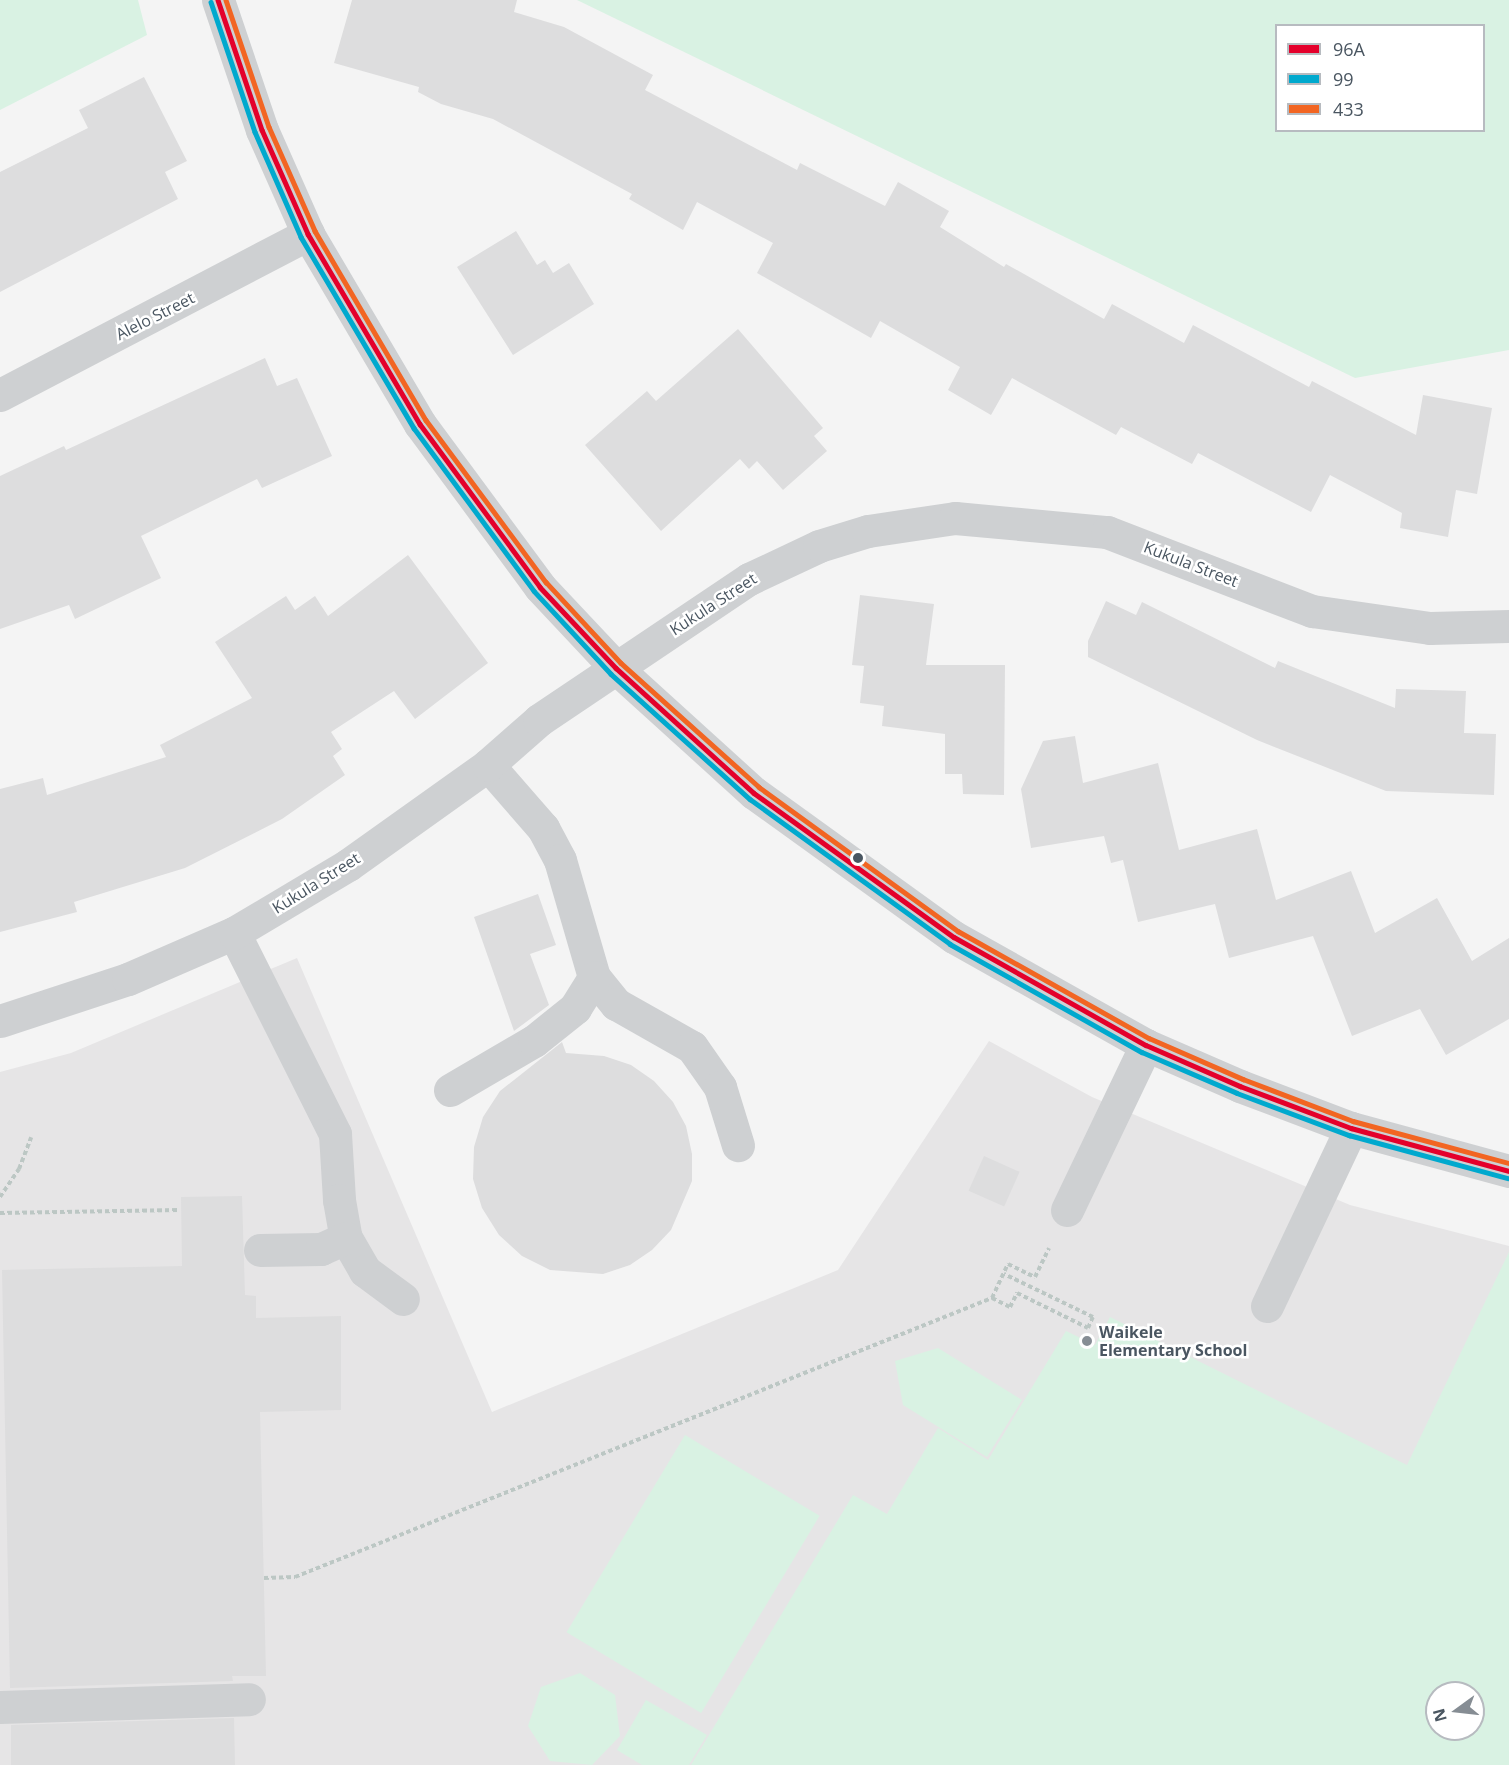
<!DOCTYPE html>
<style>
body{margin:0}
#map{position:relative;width:1509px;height:1765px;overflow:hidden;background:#f4f4f4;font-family:"Open Sans",sans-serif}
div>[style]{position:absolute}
.education>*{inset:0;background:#e6e5e6}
.green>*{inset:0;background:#d9f2e3;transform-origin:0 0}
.building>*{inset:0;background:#ddddde;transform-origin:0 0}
.path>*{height:4px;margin-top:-2px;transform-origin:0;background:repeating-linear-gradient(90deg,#bcc7c4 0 4.5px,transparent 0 7.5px)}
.minor>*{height:33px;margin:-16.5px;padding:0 16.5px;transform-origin:16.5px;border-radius:16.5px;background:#ced0d2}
.bus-1>*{height:4.5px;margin:-2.25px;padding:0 2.25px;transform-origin:2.25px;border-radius:2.25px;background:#e4002b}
.bus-2>*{height:4.5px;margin:-2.25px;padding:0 2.25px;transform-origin:2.25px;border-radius:2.25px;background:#00a9ce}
.bus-3>*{height:4.5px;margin:-2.25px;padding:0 2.25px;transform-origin:2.25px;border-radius:2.25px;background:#f26522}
.dots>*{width:16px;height:16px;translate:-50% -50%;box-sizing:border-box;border:3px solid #fff;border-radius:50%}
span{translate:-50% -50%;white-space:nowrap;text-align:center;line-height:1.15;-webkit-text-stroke:5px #fff;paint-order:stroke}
.street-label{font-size:16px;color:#4a5661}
.poi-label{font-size:16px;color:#4a5661;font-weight:700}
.left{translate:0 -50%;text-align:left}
.legend{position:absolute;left:1275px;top:24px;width:210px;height:108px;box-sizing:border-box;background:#fff;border:2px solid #b7bbc0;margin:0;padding:8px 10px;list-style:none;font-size:18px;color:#4a5661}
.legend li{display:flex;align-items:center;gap:12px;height:30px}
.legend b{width:30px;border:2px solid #b7bbc0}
.north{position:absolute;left:1425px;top:1681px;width:60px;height:60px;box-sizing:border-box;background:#fff;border:2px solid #b7bbc0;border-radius:50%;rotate:255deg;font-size:16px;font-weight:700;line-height:24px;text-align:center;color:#4a5661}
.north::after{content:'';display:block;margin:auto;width:21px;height:27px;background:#868d94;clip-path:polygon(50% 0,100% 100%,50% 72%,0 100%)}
</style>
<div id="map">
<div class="education">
<div style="clip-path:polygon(evenodd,297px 958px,492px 1412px,838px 1270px,989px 1041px,1092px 1097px,1350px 1205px,1509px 1246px,1509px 1765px,0 1765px,0 1072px,71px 1053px,297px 958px,1437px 1693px,1473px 1693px,1473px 1729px,1437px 1729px,1437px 1693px)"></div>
</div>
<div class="green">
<div style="clip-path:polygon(0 0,138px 0,147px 35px,0 110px)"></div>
<div style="clip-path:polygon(evenodd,577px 0,1509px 0,1509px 350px,1355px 378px,577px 0,1276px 26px,1484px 26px,1484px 130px,1276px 130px,1276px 26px)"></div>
<div style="clip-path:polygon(evenodd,1509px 1252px,1509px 1765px,691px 1765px,853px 1495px,887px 1514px,938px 1428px,988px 1460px,1066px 1331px,1095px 1345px,1110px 1317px,1407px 1465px,1509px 1252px,1437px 1693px,1473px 1693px,1473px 1729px,1437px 1729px,1437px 1693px)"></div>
<div style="clip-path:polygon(938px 1348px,1022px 1400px,987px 1457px,903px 1405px,895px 1361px)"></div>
<div style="left:685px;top:1435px;width:157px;height:230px;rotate:31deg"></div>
<div style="clip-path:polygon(580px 1673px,615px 1695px,620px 1736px,592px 1765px,550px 1761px,528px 1726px,541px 1687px)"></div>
<div style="clip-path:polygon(646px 1700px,707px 1735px,689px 1765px,642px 1765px,617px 1750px)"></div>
</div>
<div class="building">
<div style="clip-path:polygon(352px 0,517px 0,514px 12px,564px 27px,653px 75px,645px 90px,797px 170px,800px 163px,885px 206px,898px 182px,949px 211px,940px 227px,1004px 267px,1006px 264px,1104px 319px,1112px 304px,1184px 343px,1193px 325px,1309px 387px,1312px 381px,1416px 435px,1423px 395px,1492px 408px,1477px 494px,1456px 490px,1448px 537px,1400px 528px,1402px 513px,1330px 475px,1311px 512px,1198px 453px,1192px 464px,1121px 427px,1116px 435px,1012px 378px,991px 415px,948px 390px,960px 367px,880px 321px,871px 338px,757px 273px,773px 243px,697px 202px,683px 230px,629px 199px,632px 194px,493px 119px,441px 104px,418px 92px,419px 87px,334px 63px)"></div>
<div style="clip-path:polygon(144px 77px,187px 161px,165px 172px,178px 199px,0 292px,0 172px,88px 128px,79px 110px)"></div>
<div style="clip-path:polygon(516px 231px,537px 265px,545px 260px,553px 273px,569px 263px,594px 304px,513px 355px,457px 267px)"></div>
<div style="clip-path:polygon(738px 329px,823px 428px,814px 436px,827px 451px,783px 490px,757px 461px,749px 469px,740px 459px,661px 531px,585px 445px,647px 391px,656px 401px)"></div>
<div style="clip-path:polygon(265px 358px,277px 386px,297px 378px,332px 456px,262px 488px,257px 479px,141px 536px,161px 578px,75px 619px,69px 605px,0 629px,0 476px,64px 446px,66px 450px)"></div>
<div style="clip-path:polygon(408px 555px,488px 663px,415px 719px,394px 691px,331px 732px,342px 749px,333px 756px,345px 775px,282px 819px,185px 868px,74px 902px,77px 912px,0 932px,0 789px,43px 778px,47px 795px,166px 757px,160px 745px,252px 698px,215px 642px,286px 596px,295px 610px,315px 596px,328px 616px)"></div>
<div style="clip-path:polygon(860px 595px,934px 604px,926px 665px,1005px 665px,1004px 795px,963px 794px,962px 774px,945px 774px,945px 734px,882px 726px,884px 706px,860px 703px,864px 666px,852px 665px)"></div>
<div style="clip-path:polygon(1106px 601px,1136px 615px,1142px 602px,1275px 668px,1278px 661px,1395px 708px,1396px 689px,1466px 691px,1464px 733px,1496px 734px,1494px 795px,1386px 791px,1257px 740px,1088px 657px,1088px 641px)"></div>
<div style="clip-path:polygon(1075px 736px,1083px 783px,1158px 763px,1179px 850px,1257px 829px,1276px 900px,1351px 871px,1375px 933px,1437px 898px,1472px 961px,1509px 938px,1509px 1019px,1446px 1055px,1420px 1009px,1352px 1036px,1313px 936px,1229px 958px,1215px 904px,1138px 922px,1123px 860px,1111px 863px,1104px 836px,1031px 848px,1021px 789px,1043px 741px)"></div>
<div style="clip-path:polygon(538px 894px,556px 945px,530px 954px,549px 1005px,514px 1031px,474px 917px)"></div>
<div style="clip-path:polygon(562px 1042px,566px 1053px,604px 1056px,631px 1065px,654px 1081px,673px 1102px,686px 1126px,692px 1154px,692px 1181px,671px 1230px,652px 1250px,630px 1265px,603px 1274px,550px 1270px,522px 1256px,499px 1235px,482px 1208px,473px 1179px,474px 1147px,483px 1117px,500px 1091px)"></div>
<div style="left:984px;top:1156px;width:39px;height:38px;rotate:24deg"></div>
<div style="clip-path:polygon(242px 1196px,245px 1295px,256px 1296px,256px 1318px,341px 1316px,341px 1410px,260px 1412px,266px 1676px,232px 1676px,233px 1681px,10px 1688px,2px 1270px,182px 1266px,181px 1197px)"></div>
<div style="clip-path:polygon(234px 1718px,235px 1765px,11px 1765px,11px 1725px)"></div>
</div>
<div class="path">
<div style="left:0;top:1197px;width:34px;rotate:-56deg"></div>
<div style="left:19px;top:1169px;width:34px;rotate:-69deg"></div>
<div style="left:0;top:1213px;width:179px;rotate:-1deg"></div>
<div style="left:992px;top:1298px;width:38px;rotate:-65deg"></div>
<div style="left:1008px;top:1264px;width:30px;rotate:26deg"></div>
<div style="left:1035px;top:1277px;width:32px;rotate:-64deg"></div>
<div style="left:264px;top:1578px;width:31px;rotate:-2deg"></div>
<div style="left:295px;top:1577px;width:751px;rotate:-21.82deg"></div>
<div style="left:992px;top:1298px;width:20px;rotate:27deg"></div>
<div style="left:1010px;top:1307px;width:16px;rotate:-63deg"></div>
<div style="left:1017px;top:1293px;width:79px;rotate:26.2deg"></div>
<div style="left:1088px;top:1328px;width:12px;rotate:-66deg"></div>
<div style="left:1093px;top:1317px;width:99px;rotate:-154.2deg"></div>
</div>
<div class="minor">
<div style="left:218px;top:0;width:137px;rotate:71.3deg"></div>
<div style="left:262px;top:130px;width:114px;rotate:66.1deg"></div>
<div style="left:308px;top:234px;width:221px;rotate:59.5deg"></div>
<div style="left:420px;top:424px;width:202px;rotate:53.6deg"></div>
<div style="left:540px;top:587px;width:111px;rotate:46.8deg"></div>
<div style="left:616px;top:668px;width:186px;rotate:42.2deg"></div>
<div style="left:754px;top:793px;width:246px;rotate:35.8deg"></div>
<div style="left:954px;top:937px;width:220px;rotate:29.4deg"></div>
<div style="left:1146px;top:1045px;width:103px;rotate:23.6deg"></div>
<div style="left:1240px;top:1086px;width:119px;rotate:20.7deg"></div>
<div style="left:1351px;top:1128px;width:164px;rotate:15.2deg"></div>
<div style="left:0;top:395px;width:348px;rotate:-27.6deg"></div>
<div style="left:488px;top:765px;width:84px;rotate:48.9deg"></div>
<div style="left:543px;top:828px;width:36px;rotate:62deg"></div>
<div style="left:560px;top:860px;width:122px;rotate:73.8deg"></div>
<div style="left:594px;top:977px;width:35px;rotate:51deg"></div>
<div style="left:616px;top:1004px;width:87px;rotate:29.5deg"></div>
<div style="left:692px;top:1047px;width:49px;rotate:55deg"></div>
<div style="left:720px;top:1087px;width:61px;rotate:72.8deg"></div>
<div style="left:234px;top:933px;width:225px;rotate:63.3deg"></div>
<div style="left:335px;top:1134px;width:66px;rotate:86.5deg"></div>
<div style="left:339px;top:1200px;width:39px;rotate:80deg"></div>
<div style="left:346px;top:1238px;width:38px;rotate:60deg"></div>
<div style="left:365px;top:1271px;width:47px;rotate:36.4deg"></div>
<div style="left:0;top:1021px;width:135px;rotate:-18.2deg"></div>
<div style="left:128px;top:979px;width:116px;rotate:-23.5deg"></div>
<div style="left:234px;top:933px;width:133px;rotate:-30.8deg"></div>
<div style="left:348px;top:865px;width:172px;rotate:-35.5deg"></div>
<div style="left:488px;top:765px;width:68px;rotate:-41.4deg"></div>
<div style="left:539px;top:720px;width:253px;rotate:-33.9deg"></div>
<div style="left:749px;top:579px;width:77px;rotate:-25.2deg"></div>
<div style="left:819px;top:546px;width:51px;rotate:-17deg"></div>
<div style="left:868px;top:531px;width:88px;rotate:-8.5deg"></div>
<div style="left:955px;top:518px;width:153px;rotate:5.3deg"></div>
<div style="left:1107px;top:532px;width:220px;rotate:21.1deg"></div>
<div style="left:1312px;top:611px;width:119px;rotate:8.2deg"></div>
<div style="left:1430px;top:628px;width:79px;rotate:-1.5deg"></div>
<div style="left:450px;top:1090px;width:97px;rotate:-30.3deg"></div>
<div style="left:534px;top:1041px;width:53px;rotate:-38.8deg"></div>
<div style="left:575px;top:1008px;width:36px;rotate:-58deg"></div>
<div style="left:1067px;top:1210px;width:183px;rotate:-64.4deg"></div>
<div style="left:260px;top:1250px;width:61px;rotate:-0.9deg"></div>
<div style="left:321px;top:1249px;width:27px;rotate:-24deg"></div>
<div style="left:1267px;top:1306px;width:197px;rotate:-64.7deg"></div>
<div style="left:0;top:1707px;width:249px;rotate:-1.8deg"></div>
</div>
<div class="bus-1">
<div style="left:218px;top:0;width:137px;rotate:71.3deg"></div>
<div style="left:262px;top:130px;width:114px;rotate:66.1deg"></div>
<div style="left:308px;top:234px;width:221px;rotate:59.5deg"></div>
<div style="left:420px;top:424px;width:202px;rotate:53.6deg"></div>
<div style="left:540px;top:587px;width:111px;rotate:46.8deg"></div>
<div style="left:616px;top:668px;width:186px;rotate:42.2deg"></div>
<div style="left:754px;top:793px;width:246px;rotate:35.8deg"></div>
<div style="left:954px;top:937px;width:220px;rotate:29.4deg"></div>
<div style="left:1146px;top:1045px;width:103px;rotate:23.6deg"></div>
<div style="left:1240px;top:1086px;width:119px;rotate:20.7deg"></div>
<div style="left:1351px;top:1128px;width:164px;rotate:15.2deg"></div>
</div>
<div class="bus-2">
<div style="left:211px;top:2px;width:137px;rotate:71.3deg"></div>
<div style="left:255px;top:132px;width:115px;rotate:66.3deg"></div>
<div style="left:301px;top:237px;width:222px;rotate:59.4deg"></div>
<div style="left:414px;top:428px;width:202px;rotate:53.6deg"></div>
<div style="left:534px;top:591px;width:113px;rotate:47.1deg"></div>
<div style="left:611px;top:674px;width:187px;rotate:42deg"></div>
<div style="left:750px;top:799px;width:247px;rotate:35.9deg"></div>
<div style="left:950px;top:944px;width:220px;rotate:29.4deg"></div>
<div style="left:1142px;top:1052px;width:103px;rotate:23.3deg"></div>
<div style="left:1237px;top:1093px;width:120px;rotate:20.6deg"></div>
<div style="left:1349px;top:1135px;width:164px;rotate:15.2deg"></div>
</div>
<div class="bus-3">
<div style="left:226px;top:0;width:134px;rotate:71.3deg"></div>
<div style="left:269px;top:127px;width:114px;rotate:66.1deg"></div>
<div style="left:315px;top:231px;width:219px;rotate:59.6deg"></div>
<div style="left:426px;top:420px;width:202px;rotate:53.5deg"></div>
<div style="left:546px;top:582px;width:110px;rotate:47.2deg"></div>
<div style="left:621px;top:663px;width:186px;rotate:41.9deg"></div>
<div style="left:759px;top:787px;width:246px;rotate:35.9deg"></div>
<div style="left:958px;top:931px;width:219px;rotate:29.3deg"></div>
<div style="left:1149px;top:1038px;width:103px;rotate:23.6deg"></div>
<div style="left:1243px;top:1079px;width:118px;rotate:20.9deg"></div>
<div style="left:1353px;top:1121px;width:162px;rotate:15.1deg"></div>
</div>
<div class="dots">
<div style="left:858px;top:858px;background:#4a5661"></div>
<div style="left:1087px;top:1341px;background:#868d94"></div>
</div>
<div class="street-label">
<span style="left:155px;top:316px;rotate:-27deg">Alelo Street</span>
<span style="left:1191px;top:564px;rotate:21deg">Kukula Street</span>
<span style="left:713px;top:604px;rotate:-33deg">Kukula Street</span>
<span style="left:316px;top:883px;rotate:-32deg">Kukula Street</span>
</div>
<div class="poi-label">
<span class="left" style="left:1099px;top:1341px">Waikele<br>Elementary School</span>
</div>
<ul class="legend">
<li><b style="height:8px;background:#e4002b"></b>96A</li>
<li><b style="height:8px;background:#00a9ce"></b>99</li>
<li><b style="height:8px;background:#f26522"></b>433</li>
</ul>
<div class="north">N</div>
</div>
